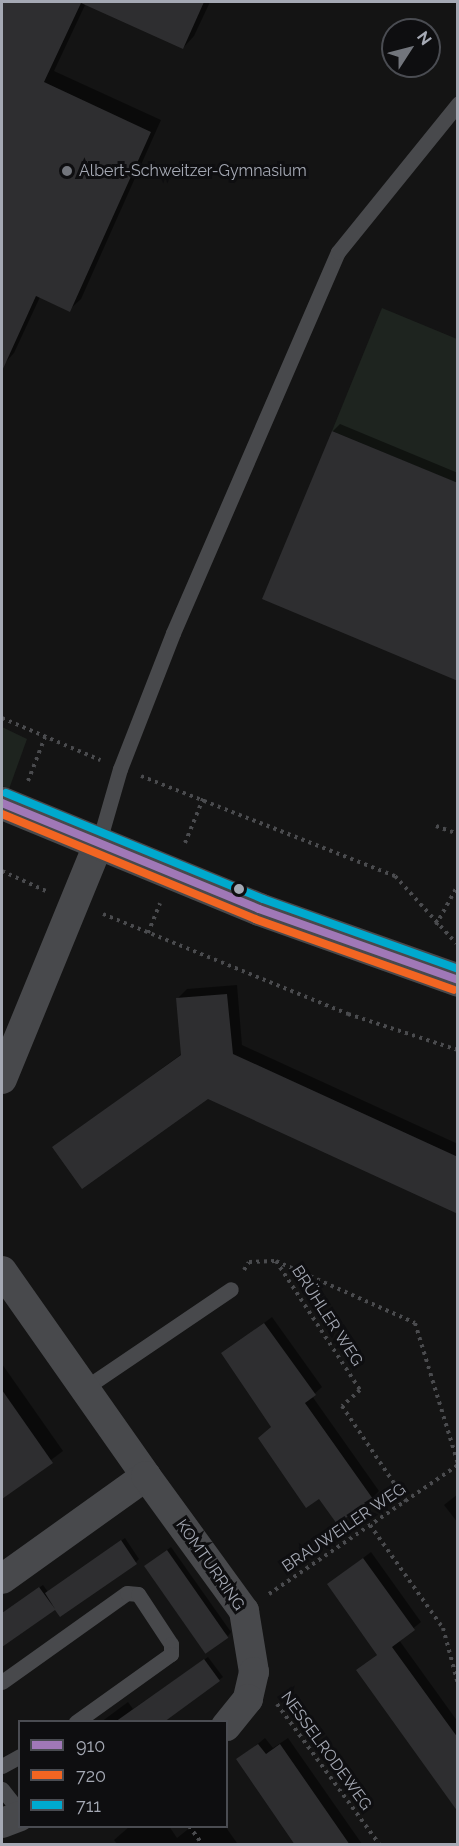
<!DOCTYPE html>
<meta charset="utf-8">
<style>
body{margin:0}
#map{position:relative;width:459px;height:1846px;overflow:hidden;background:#141414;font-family:Raleway,sans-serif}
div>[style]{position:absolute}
.green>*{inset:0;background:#1e241f}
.shadow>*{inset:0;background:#0007}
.building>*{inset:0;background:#2e2e30;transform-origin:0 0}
.path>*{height:4px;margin-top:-2px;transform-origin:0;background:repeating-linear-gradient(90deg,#4a4b4e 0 3px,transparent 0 7.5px)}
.service>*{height:15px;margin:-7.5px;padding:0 7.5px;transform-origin:7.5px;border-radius:7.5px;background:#48494c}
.minor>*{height:30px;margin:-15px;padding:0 15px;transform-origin:15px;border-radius:15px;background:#48494c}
.tertiary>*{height:33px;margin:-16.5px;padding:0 16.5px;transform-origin:16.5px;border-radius:16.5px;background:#48494c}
.bus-1>*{height:8px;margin:-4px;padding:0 4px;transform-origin:4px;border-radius:4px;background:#a078b7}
.bus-2>*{height:8px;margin:-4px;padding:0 4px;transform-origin:4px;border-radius:4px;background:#f26522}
.bus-3>*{height:8px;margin:-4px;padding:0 4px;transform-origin:4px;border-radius:4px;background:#00a9ce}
.dots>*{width:16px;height:16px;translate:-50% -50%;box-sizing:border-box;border:3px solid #0e0e10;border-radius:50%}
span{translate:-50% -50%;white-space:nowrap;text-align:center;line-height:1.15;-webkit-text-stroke:6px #0e0e10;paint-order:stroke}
.poi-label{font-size:16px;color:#a5a9b4}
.left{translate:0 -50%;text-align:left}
.street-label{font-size:16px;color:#a5a9b4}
.frame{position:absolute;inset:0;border:3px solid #a5a9b4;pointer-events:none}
.legend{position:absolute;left:18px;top:1720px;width:210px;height:108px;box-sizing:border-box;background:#0e0e10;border:2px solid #4a4c52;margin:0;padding:8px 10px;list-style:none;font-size:18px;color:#a5a9b4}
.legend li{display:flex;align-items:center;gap:12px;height:30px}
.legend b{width:30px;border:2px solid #4a4c52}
.north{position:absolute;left:381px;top:18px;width:60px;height:60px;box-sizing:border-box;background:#0e0e10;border:2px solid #4a4c52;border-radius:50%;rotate:54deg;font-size:16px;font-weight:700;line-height:24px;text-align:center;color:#a5a9b4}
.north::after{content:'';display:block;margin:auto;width:21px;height:27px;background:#72757c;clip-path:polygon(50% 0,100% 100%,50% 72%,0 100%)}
</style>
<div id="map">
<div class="green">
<div style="clip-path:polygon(382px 308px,457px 339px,457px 483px,332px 431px)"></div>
<div style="clip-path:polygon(2px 727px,27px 739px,9px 789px,2px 786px)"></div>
</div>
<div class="shadow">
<div style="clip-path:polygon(2px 2px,210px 2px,194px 36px,183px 48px,86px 3px,54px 71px,161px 120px,81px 299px,69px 310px,40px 297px,14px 353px,3px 365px)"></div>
<div style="clip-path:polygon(340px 424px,458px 473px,458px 679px,264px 599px,333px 431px)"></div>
<div style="clip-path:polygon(237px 985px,242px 1045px,458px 1144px,458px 1213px,208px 1098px,54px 1147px,183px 1053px,177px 999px,187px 989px)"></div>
<div style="clip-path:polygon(272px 1317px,322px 1387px,312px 1396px,379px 1491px,372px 1498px,272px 1426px,223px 1354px)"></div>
<div style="clip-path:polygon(2px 1364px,63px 1451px,2px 1497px)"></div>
<div style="clip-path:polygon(458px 1494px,458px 1523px,444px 1505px)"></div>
<div style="clip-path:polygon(125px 1538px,139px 1559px,136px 1562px,61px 1615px,56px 1608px,2px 1646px,2px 1614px,43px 1585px,48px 1592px)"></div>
<div style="clip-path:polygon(171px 1547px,231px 1632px,228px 1636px,150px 1563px)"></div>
<div style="clip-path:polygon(371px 1552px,421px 1622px,399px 1640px,458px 1722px,458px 1811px,358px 1670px,378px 1654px,329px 1584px)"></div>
<div style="clip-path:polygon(208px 1657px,223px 1677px,161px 1722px,101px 1722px,128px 1702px,133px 1709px)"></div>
<div style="clip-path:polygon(265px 1738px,273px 1748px,288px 1738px,362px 1844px,297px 1844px,238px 1760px)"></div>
<div style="clip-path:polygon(130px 1826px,169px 1826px,177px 1838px,192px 1826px,225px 1826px,237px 1843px,117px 1844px,114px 1840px)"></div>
</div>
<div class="building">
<div style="clip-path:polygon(2px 2px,204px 2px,183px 49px,81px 3px,44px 82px,151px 132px,70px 312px,36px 296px,2px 371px)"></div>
<div style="clip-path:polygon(332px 431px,458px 483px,458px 681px,262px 599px)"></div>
<div style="clip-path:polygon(227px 994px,233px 1054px,458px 1157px,458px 1214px,208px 1099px,82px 1189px,52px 1147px,181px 1055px,176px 998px)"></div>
<div style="clip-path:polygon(264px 1323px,316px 1395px,305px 1403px,373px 1499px,337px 1524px,319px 1499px,306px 1508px,258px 1438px,271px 1427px,221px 1353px)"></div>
<div style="clip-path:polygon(2px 1390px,53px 1463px,2px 1499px)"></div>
<div style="clip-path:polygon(121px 1540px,137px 1564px,60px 1617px,55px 1610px,2px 1647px,2px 1613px,39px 1587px,55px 1609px,45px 1593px)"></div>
<div style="left:167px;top:1550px;width:107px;height:28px;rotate:55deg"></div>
<div style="clip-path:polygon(363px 1558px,415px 1630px,392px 1647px,458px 1738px,458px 1812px,356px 1670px,377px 1655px,327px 1584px)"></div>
<div style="clip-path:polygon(204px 1659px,220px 1681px,164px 1722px,115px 1722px)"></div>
<div style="clip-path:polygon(258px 1744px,266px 1754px,280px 1744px,350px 1845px,295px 1845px,236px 1759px)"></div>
</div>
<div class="path">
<div style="left:2px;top:718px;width:107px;rotate:23.2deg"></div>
<div style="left:141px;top:776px;width:273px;rotate:21.5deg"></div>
<div style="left:395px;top:876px;width:91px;rotate:47.7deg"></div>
<div style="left:28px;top:781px;width:47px;rotate:-68.9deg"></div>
<div style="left:436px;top:826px;width:23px;rotate:20deg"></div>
<div style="left:185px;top:843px;width:48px;rotate:-67.8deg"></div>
<div style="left:2px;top:871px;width:48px;rotate:24.4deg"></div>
<div style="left:103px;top:914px;width:265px;rotate:22.2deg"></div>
<div style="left:348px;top:1014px;width:116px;rotate:18.1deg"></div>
<div style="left:436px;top:925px;width:46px;rotate:-61.2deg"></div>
<div style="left:148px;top:933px;width:32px;rotate:-68deg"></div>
<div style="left:276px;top:1261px;width:154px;rotate:56.9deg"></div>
<div style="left:360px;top:1390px;width:24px;rotate:138deg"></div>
<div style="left:342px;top:1406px;width:115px;rotate:56deg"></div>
<div style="left:244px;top:1270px;width:9px;rotate:-58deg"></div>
<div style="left:249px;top:1262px;width:27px;rotate:-2deg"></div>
<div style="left:276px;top:1261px;width:152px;rotate:24deg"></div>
<div style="left:415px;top:1323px;width:147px;rotate:73deg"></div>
<div style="left:370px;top:1525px;width:126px;rotate:54.7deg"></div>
<div style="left:443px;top:1628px;width:58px;rotate:75deg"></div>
<div style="left:269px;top:1594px;width:229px;rotate:-34.3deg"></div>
<div style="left:277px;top:1704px;width:173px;rotate:53.9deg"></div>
<div style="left:189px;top:1826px;width:22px;rotate:54deg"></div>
</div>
<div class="service">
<div style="left:98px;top:845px;width:79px;rotate:-73.9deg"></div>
<div style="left:120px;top:769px;width:146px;rotate:-68.7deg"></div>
<div style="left:173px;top:633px;width:415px;rotate:-66.6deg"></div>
<div style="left:338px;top:252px;width:191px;rotate:-51deg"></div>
<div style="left:85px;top:1388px;width:176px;rotate:-34.1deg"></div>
<div style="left:2px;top:1682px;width:153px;rotate:-35.5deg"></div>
<div style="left:127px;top:1593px;width:11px;rotate:5deg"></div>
<div style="left:138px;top:1594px;width:60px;rotate:56.6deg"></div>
<div style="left:171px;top:1644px;width:10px;rotate:90deg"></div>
<div style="left:171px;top:1654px;width:117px;rotate:144.4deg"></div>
<div style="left:2px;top:1766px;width:21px;rotate:-29deg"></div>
<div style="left:2px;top:1789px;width:29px;rotate:52deg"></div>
</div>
<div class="minor">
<div style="left:2px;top:1079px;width:253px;rotate:-67.7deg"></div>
<div style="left:2px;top:1271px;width:251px;rotate:54.9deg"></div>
<div style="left:2px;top:1579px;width:177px;rotate:-35.6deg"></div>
<div style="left:146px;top:1476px;width:167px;rotate:54deg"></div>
<div style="left:244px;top:1611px;width:62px;rotate:80.7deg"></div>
<div style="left:254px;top:1672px;width:28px;rotate:103deg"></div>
<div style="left:248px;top:1699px;width:35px;rotate:129deg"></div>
<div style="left:2px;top:1823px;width:19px;rotate:-21deg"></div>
</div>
<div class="tertiary">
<div style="left:2px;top:803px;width:278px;rotate:22.4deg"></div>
<div style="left:259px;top:909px;width:211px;rotate:19.6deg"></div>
</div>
<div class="bus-1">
<div style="left:2px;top:803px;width:278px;rotate:22.4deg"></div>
<div style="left:259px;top:909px;width:211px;rotate:19.6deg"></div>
</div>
<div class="bus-2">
<div style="left:2px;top:814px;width:274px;rotate:22.5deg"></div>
<div style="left:255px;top:919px;width:211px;rotate:19.6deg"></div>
</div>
<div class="bus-3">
<div style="left:6px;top:793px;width:278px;rotate:22.4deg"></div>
<div style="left:263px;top:899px;width:207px;rotate:19.7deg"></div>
</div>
<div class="dots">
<div style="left:67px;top:171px;background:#72757c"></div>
<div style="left:239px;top:889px;background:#a5a9b4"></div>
</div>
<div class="poi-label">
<span class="left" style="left:79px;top:171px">Albert-Schweitzer-Gymnasium</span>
</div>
<div class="street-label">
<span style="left:327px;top:1316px;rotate:57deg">BRÜHLER WEG</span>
<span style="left:344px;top:1528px;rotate:-34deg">BRAUWEILER WEG</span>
<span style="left:210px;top:1565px;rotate:55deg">KOMTURRING</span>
<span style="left:326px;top:1751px;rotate:54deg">NESSELRODEWEG</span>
</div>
<div class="frame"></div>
<ul class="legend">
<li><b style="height:8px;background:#a078b7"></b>910</li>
<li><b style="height:8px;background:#f26522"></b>720</li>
<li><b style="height:8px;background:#00a9ce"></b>711</li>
</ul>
<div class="north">N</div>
</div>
